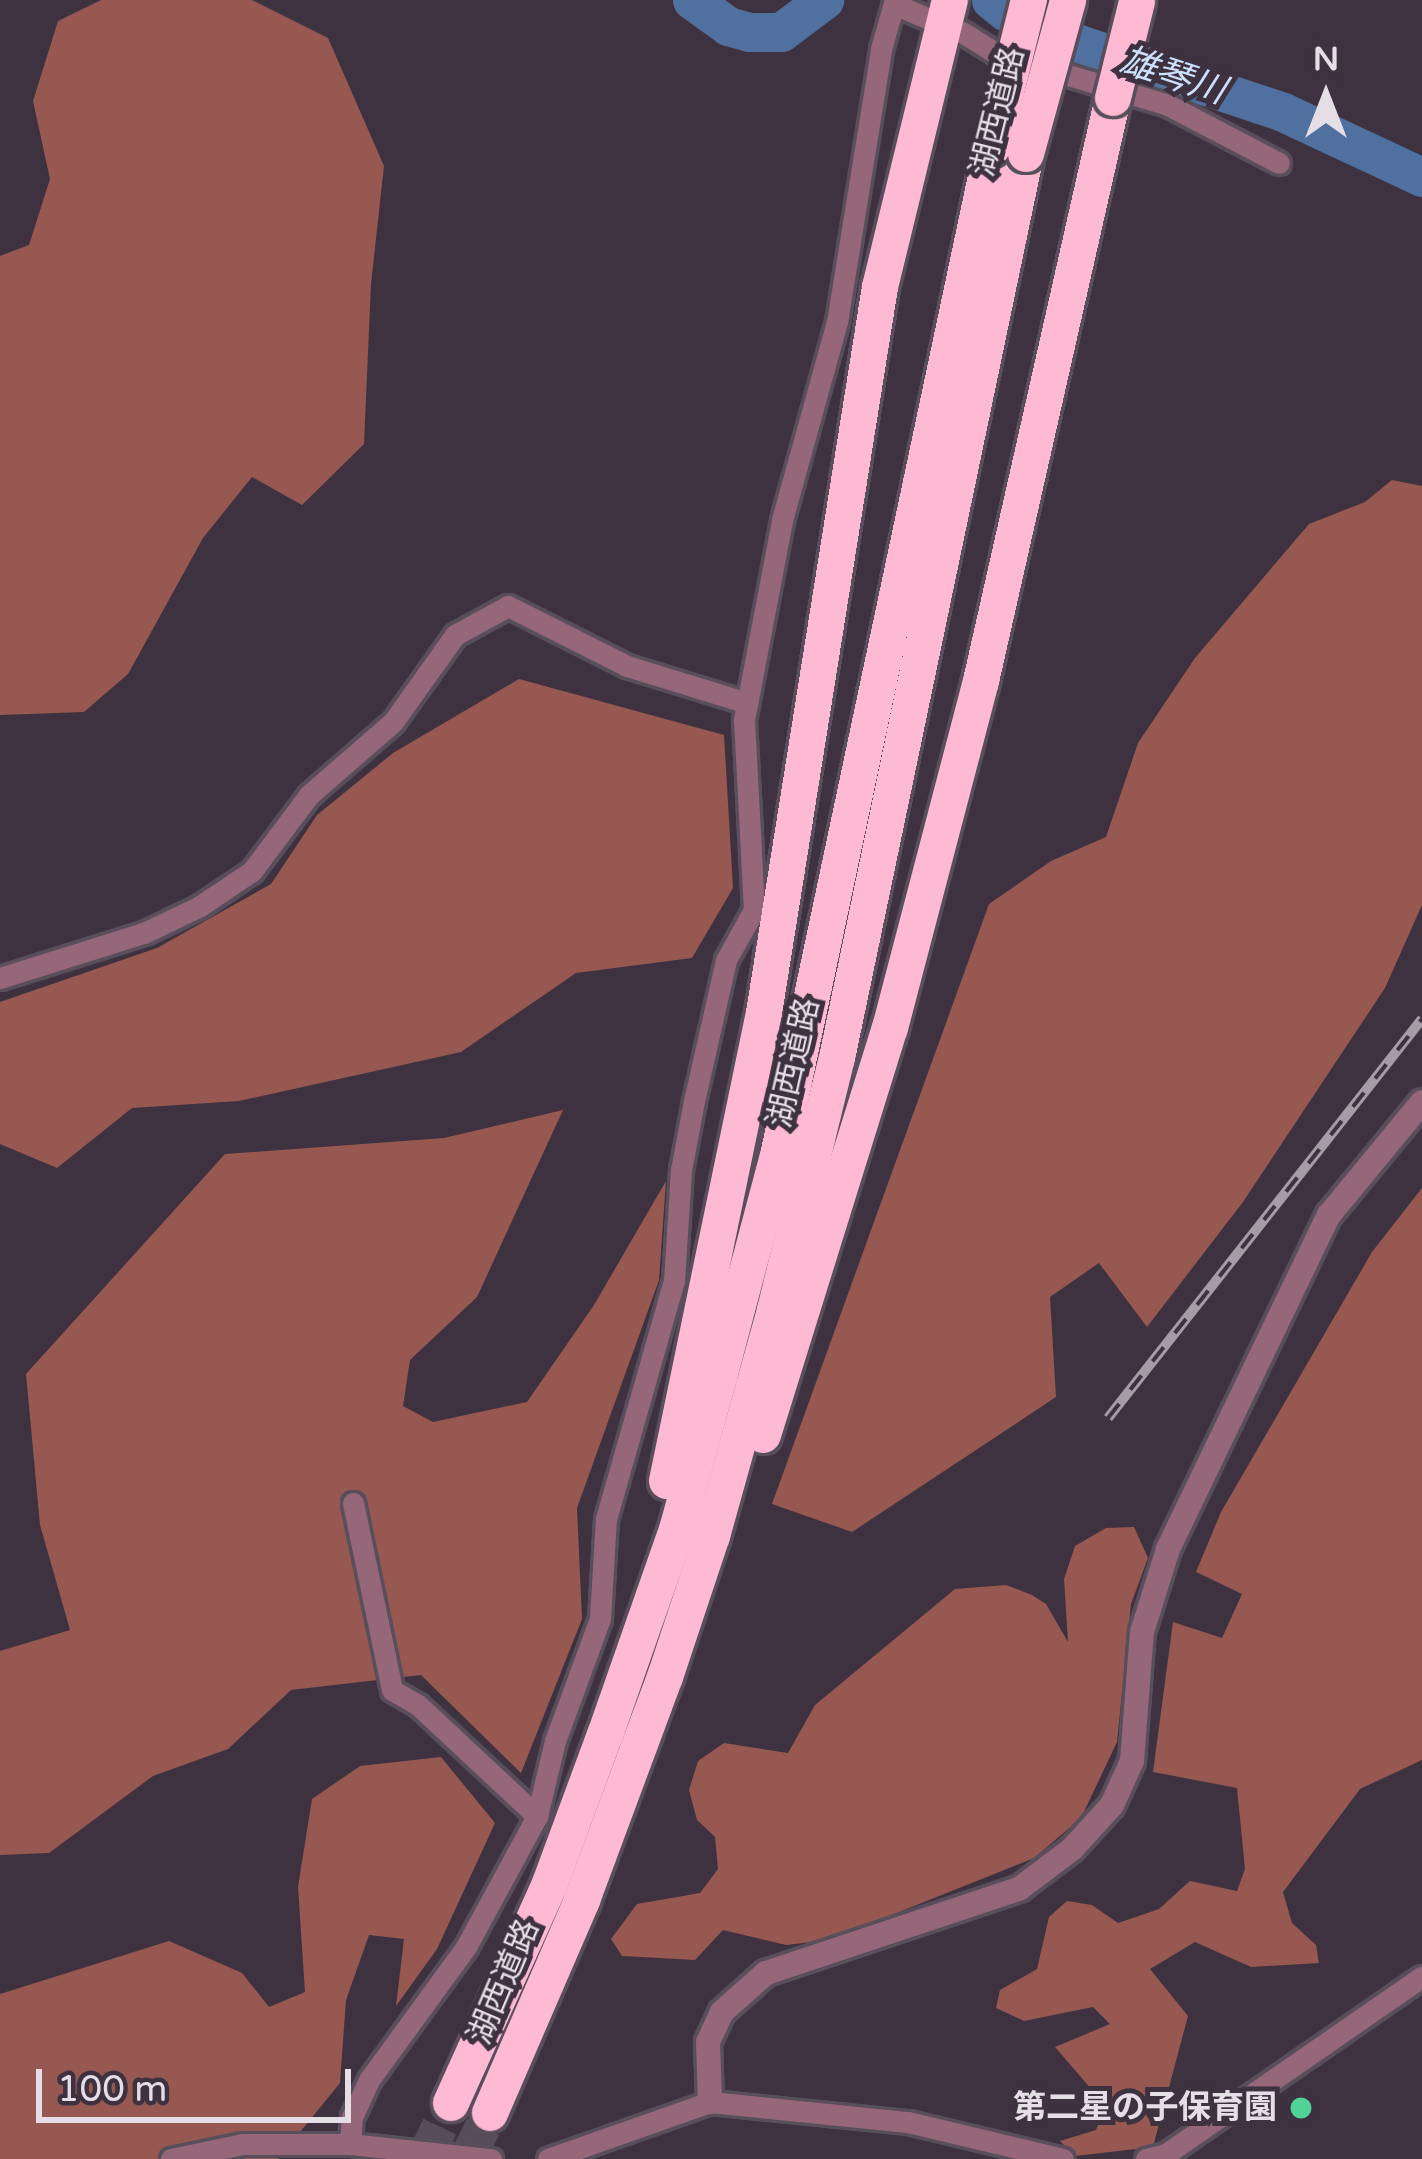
<!DOCTYPE html>
<meta charset="utf-8">
<style>
body{margin:0}
#map{position:relative;width:1422px;height:2159px;overflow:hidden;background:#3e3240;font-family:"Varela Round","Noto Sans JP",sans-serif}
div>[style]{position:absolute}
.forest>*{inset:0;background:#965850}
.river>*{height:39px;margin:-19.5px;padding:0 19.5px;transform-origin:19.5px;border-radius:19.5px;background:#5071a0}
.motorway-tunnel>*{height:36px;margin-top:-18px;transform-origin:0;background:repeating-linear-gradient(90deg,#574c59 0 36px,transparent 0 54px)}
.roads{filter:drop-shadow(3px 0 #594e5b) drop-shadow(-3px 0 #594e5b) drop-shadow(0 3px #594e5b) drop-shadow(0 -3px #594e5b)}
.minor>*{height:21px;margin:-10.5px;padding:0 10.5px;transform-origin:10.5px;border-radius:10.5px;background:#966779}
.tertiary>*{height:24px;margin:-12px;padding:0 12px;transform-origin:12px;border-radius:12px;background:#966779}
.motorway>*{height:36px;margin:-18px;padding:0 18px;transform-origin:18px;border-radius:18px;background:#feb9d3}
.rail>*{height:10px;margin-top:-5px;transform-origin:0;background:repeating-linear-gradient(90deg,#3e3240 0 18px,#a69ca7 0 36px);box-sizing:border-box;border-block:3px solid #a69ca7}
.bridges{filter:drop-shadow(3px 0 #594e5b) drop-shadow(-3px 0 #594e5b) drop-shadow(0 3px #594e5b) drop-shadow(0 -3px #594e5b)}
.motorway-bridge>*{height:36px;margin:-18px;padding:0 18px;transform-origin:18px;border-radius:18px;background:#feb9d3}
.dots>*{width:33px;height:33px;translate:-50% -50%;box-sizing:border-box;border:6px solid #3e3240;border-radius:50%}
span{translate:-50% -50%;white-space:nowrap;text-align:center;line-height:1.15;-webkit-text-stroke:10px #3e3240;paint-order:stroke}
.street-label{font-size:33px;color:#e6dee7}
.poi-label{font-size:33px;color:#e6dee7;font-weight:700}
.right{translate:-100% -50%;text-align:right}
.water-label{font-size:36px;color:#cde1ff;font-style:italic}
.north{position:absolute;left:1266px;top:36px;width:120px;height:120px;-webkit-text-stroke:9px #3e3240;paint-order:stroke;rotate:0deg;font-size:33px;font-weight:700;line-height:48px;text-align:center;color:#e6dee7}
.north::after{content:'';display:block;margin:auto;width:42px;height:54px;background:#e6dee7;clip-path:polygon(50% 0,100% 100%,50% 72%,0 100%)}
.scale{position:absolute;left:36px;top:2069px;width:315px;height:54px;box-sizing:border-box;border:6px solid #e6dee7;border-top:0;padding-left:15px;font-size:36px;line-height:42px;white-space:nowrap;color:#e6dee7;-webkit-text-stroke:9px #3e3240;paint-order:stroke}
</style>
<div id="map">
<div class="forest">
<div style="clip-path:polygon(101px 0,252px 0,328px 38px,384px 166px,371px 284px,364px 444px,302px 505px,252px 477px,203px 538px,128px 674px,84px 712px,0 715px,0 256px,29px 245px,50px 179px,33px 101px,58px 21px)"></div>
<div style="clip-path:polygon(1392px 480px,1422px 486px,1422px 905px,1385px 988px,1243px 1202px,1147px 1327px,1099px 1263px,1050px 1297px,1056px 1397px,852px 1532px,772px 1504px,989px 904px,1051px 861px,1106px 837px,1138px 743px,1195px 658px,1309px 524px,1365px 502px)"></div>
<div style="clip-path:polygon(519px 679px,724px 735px,733px 888px,692px 958px,576px 973px,461px 1052px,239px 1101px,132px 1108px,57px 1168px,0 1144px,0 1002px,157px 948px,271px 884px,317px 815px,393px 753px)"></div>
<div style="clip-path:polygon(563px 1110px,477px 1297px,410px 1360px,403px 1406px,433px 1422px,527px 1402px,594px 1305px,666px 1181px,659px 1280px,577px 1508px,582px 1619px,521px 1773px,421px 1675px,291px 1690px,228px 1749px,153px 1776px,49px 1853px,0 1855px,0 1651px,70px 1630px,40px 1525px,26px 1374px,225px 1154px,444px 1138px)"></div>
<div style="clip-path:polygon(1422px 1188px,1422px 1760px,1360px 1789px,1283px 1892px,1292px 1923px,1316px 1945px,1319px 1963px,1251px 1967px,1195px 1942px,1150px 1969px,1188px 2016px,1153px 2147px,1075px 2156px,1060px 2141px,1096px 2130px,1105px 2105px,1055px 2047px,1110px 2024px,1093px 2007px,1024px 2021px,996px 2008px,1000px 1990px,1037px 1969px,1049px 1917px,1067px 1901px,1092px 1905px,1118px 1923px,1159px 1909px,1190px 1881px,1237px 1891px,1245px 1869px,1237px 1788px,1153px 1772px,1173px 1622px,1222px 1638px,1242px 1594px,1196px 1572px,1221px 1512px,1372px 1252px)"></div>
<div style="clip-path:polygon(1134px 1527px,1148px 1558px,1131px 1604px,1117px 1742px,1081px 1818px,1034px 1858px,829px 1940px,786px 1945px,723px 1930px,695px 1960px,622px 1956px,611px 1939px,637px 1904px,700px 1893px,718px 1869px,715px 1837px,697px 1820px,689px 1790px,698px 1761px,724px 1743px,788px 1753px,815px 1705px,955px 1589px,1006px 1585px,1032px 1595px,1046px 1604px,1068px 1642px,1064px 1579px,1075px 1546px,1106px 1528px)"></div>
<div style="clip-path:polygon(441px 1757px,495px 1823px,437px 1949px,396px 2006px,404px 1939px,369px 1935px,346px 2000px,340px 2083px,278px 2159px,0 2159px,0 1994px,169px 1941px,242px 1973px,269px 2007px,305px 1992px,298px 1887px,312px 1799px,360px 1766px)"></div>
</div>
<div class="river">
<div style="left:692px;top:0;width:44px;rotate:35.8deg"></div>
<div style="left:728px;top:26px;width:22px;rotate:16deg"></div>
<div style="left:749px;top:32px;width:32px"></div>
<div style="left:781px;top:32px;width:54px;rotate:-36.7deg"></div>
<div style="left:991px;top:0;width:18px;rotate:38deg"></div>
<div style="left:1005px;top:11px;width:81px;rotate:24deg"></div>
<div style="left:1079px;top:44px;width:215px;rotate:18.4deg"></div>
<div style="left:1283px;top:112px;width:153px;rotate:25.1deg"></div>
</div>
<div class="motorway-tunnel">
<div style="left:424px;top:2159px;width:62px;rotate:-64.3deg"></div>
<div style="left:467px;top:2159px;width:51px;rotate:-63.4deg"></div>
</div>
<div class="roads">
<div class="minor">
<div style="left:894px;top:4px;width:36px;rotate:23deg"></div>
<div style="left:962px;top:32px;width:39px;rotate:32deg"></div>
<div style="left:995px;top:53px;width:181px;rotate:16.7deg"></div>
<div style="left:1168px;top:105px;width:125px;rotate:27.6deg"></div>
<div style="left:0;top:978px;width:151px;rotate:-17.4deg"></div>
<div style="left:144px;top:933px;width:62px;rotate:-25.7deg"></div>
<div style="left:200px;top:906px;width:63px;rotate:-33.9deg"></div>
<div style="left:252px;top:871px;width:95px;rotate:-53.1deg"></div>
<div style="left:309px;top:795px;width:111px;rotate:-41deg"></div>
<div style="left:393px;top:722px;width:107px;rotate:-54.5deg"></div>
<div style="left:455px;top:635px;width:60px;rotate:-28.7deg"></div>
<div style="left:508px;top:606px;width:133px;rotate:26.8deg"></div>
<div style="left:627px;top:666px;width:126px;rotate:17.1deg"></div>
<div style="left:353px;top:1503px;width:191px;rotate:78.2deg"></div>
<div style="left:392px;top:1690px;width:30px;rotate:30deg"></div>
<div style="left:418px;top:1705px;width:163px;rotate:43deg"></div>
<div style="left:350px;top:2144px;width:27px;rotate:-86deg"></div>
<div style="left:352px;top:2117px;width:41px;rotate:-65.3deg"></div>
<div style="left:369px;top:2080px;width:165px;rotate:-53.9deg"></div>
<div style="left:466px;top:1947px;width:149px;rotate:-61.5deg"></div>
<div style="left:537px;top:1816px;width:77px;rotate:-76.5deg"></div>
<div style="left:555px;top:1741px;width:130px;rotate:-69.8deg"></div>
<div style="left:600px;top:1619px;width:100px;rotate:-86.6deg"></div>
<div style="left:606px;top:1519px;width:248px;rotate:-74.1deg"></div>
<div style="left:674px;top:1281px;width:111px;rotate:-86.4deg"></div>
<div style="left:681px;top:1170px;width:70px;rotate:-79.3deg"></div>
<div style="left:694px;top:1101px;width:145px;rotate:-77.2deg"></div>
<div style="left:726px;top:960px;width:57px;rotate:-60.8deg"></div>
<div style="left:754px;top:910px;width:190px;rotate:-93deg"></div>
<div style="left:744px;top:720px;width:204px;rotate:-79.2deg"></div>
<div style="left:782px;top:520px;width:205px;rotate:-74.5deg"></div>
<div style="left:837px;top:322px;width:277px;rotate:-80.8deg"></div>
<div style="left:881px;top:49px;width:51px;rotate:-74.1deg"></div>
<div style="left:171px;top:2159px;width:73px;rotate:-11.9deg"></div>
<div style="left:242px;top:2144px;width:108px"></div>
<div style="left:350px;top:2144px;width:142px;rotate:6.1deg"></div>
<div style="left:548px;top:2159px;width:172px;rotate:-19.4deg"></div>
<div style="left:710px;top:2102px;width:199px;rotate:5.8deg"></div>
<div style="left:908px;top:2122px;width:159px;rotate:13.4deg"></div>
<div style="left:1146px;top:2159px;width:21px;rotate:-14deg"></div>
<div style="left:1166px;top:2154px;width:311px;rotate:-34.7deg"></div>
</div>
<div class="tertiary">
<div style="left:710px;top:2102px;width:60px;rotate:-91.9deg"></div>
<div style="left:708px;top:2042px;width:33px;rotate:-65deg"></div>
<div style="left:722px;top:2012px;width:59px;rotate:-41.6deg"></div>
<div style="left:766px;top:1973px;width:267px;rotate:-18.4deg"></div>
<div style="left:1019px;top:1889px;width:66px;rotate:-37deg"></div>
<div style="left:1072px;top:1849px;width:59px;rotate:-47.7deg"></div>
<div style="left:1112px;top:1805px;width:48px;rotate:-65.6deg"></div>
<div style="left:1132px;top:1761px;width:129px;rotate:-85.6deg"></div>
<div style="left:1142px;top:1632px;width:87px;rotate:-72.6deg"></div>
<div style="left:1168px;top:1549px;width:371px;rotate:-64.3deg"></div>
<div style="left:1329px;top:1215px;width:146px;rotate:-50.5deg"></div>
</div>
<div class="motorway">
<div style="left:763px;top:1435px;width:426px;rotate:-72.7deg"></div>
<div style="left:890px;top:1028px;width:359px;rotate:-75.3deg"></div>
<div style="left:981px;top:681px;width:598px;rotate:-77.24deg"></div>
<div style="left:667px;top:1481px;width:478px;rotate:-78.3deg"></div>
<div style="left:764px;top:1013px;width:735px;rotate:-80.92deg"></div>
<div style="left:880px;top:287px;width:295px;rotate:-76.3deg"></div>
<div style="left:451px;top:2103px;width:238px;rotate:-65.7deg"></div>
<div style="left:549px;top:1886px;width:161px;rotate:-69.7deg"></div>
<div style="left:605px;top:1735px;width:221px;rotate:-70.7deg"></div>
<div style="left:678px;top:1526px;width:155px;rotate:-74.6deg"></div>
<div style="left:719px;top:1377px;width:229px;rotate:-75.1deg"></div>
<div style="left:778px;top:1156px;width:1030px;rotate:-78.01deg"></div>
<div style="left:490px;top:2113px;width:232px;rotate:-66.6deg"></div>
<div style="left:582px;top:1900px;width:238px;rotate:-69.6deg"></div>
<div style="left:665px;top:1677px;width:149px;rotate:-71.6deg"></div>
<div style="left:712px;top:1536px;width:235px;rotate:-74.4deg"></div>
<div style="left:775px;top:1310px;width:260px;rotate:-76.2deg"></div>
<div style="left:837px;top:1058px;width:924px;rotate:-78.19deg"></div>
</div>
</div>
<div class="rail">
<div style="left:1108px;top:1418px;width:508px;rotate:-51.8deg"></div>
</div>
<div class="bridges">
<div class="motorway-bridge">
<div style="left:1113px;top:98px;width:99px;rotate:-76deg"></div>
<div style="left:992px;top:148px;width:153px;rotate:-76deg"></div>
<div style="left:1026px;top:154px;width:160px;rotate:-74.7deg"></div>
</div>
</div>
<div class="dots">
<div style="left:1301px;top:2108px;background:#51d398"></div>
</div>
<div class="street-label">
<span style="left:998px;top:112px;rotate:-76deg">湖西道路</span>
<span style="left:794px;top:1063px;rotate:-77deg">湖西道路</span>
<span style="left:504px;top:1982px;rotate:-67deg">湖西道路</span>
</div>
<div class="poi-label">
<span class="right" style="left:1277px;top:2108px">第二星の子保育園</span>
</div>
<div class="water-label">
<span style="left:1173px;top:76px;rotate:18deg">雄琴川</span>
</div>
<div class="north">N</div>
<div class="scale">100 m</div>
</div>
